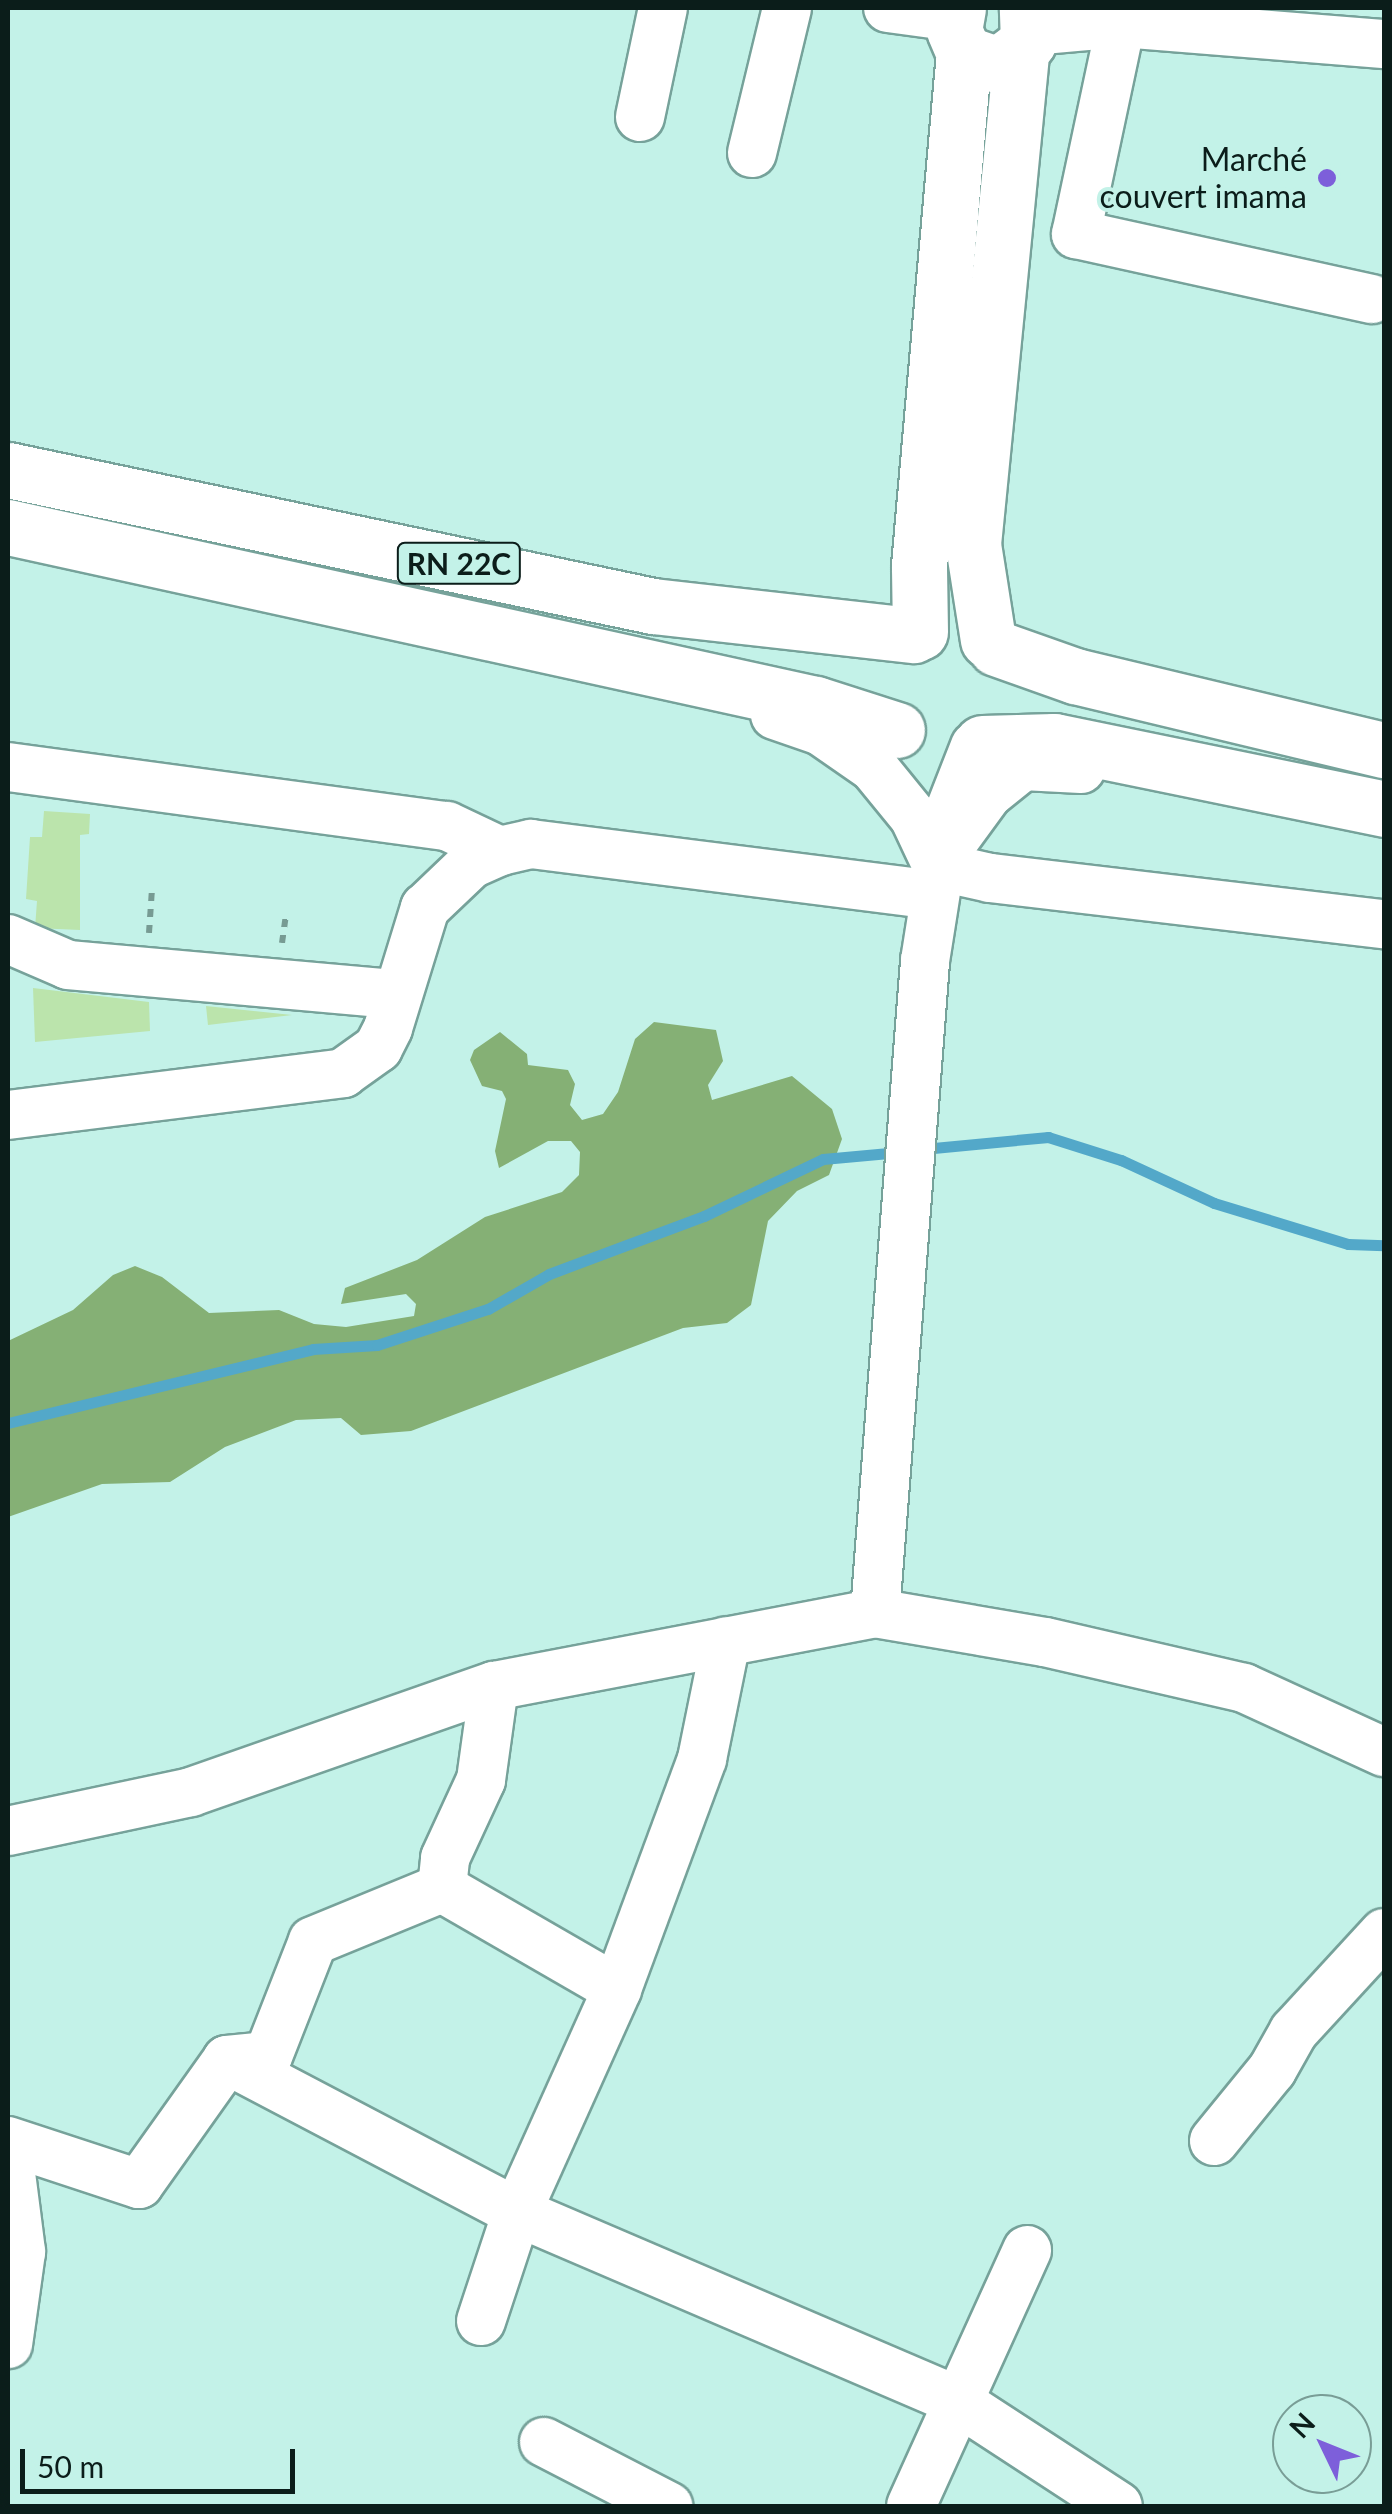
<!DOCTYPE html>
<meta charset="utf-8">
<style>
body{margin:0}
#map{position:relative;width:1392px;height:2514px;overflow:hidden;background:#c3f2e8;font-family:Lato,sans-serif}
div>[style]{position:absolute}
.green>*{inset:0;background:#bbe4ac}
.forest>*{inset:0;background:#85b075}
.stream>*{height:11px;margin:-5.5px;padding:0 5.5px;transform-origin:5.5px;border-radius:5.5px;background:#53a8c9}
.path>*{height:6px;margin-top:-3px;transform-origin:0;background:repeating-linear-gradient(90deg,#779b93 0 8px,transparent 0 16px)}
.roads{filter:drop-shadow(2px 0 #76a29a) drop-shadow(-2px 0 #76a29a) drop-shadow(0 2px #76a29a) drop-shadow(0 -2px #76a29a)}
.minor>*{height:48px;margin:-24px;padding:0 24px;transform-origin:24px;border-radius:24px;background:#fff}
.highway>*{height:55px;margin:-27.5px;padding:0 27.5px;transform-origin:27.5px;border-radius:27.5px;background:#fff}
.dots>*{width:28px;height:28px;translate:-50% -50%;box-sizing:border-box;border:5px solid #c3f2e8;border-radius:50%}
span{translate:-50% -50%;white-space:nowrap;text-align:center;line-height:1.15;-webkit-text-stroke:8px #c3f2e8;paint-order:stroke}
.shield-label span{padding:2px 8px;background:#c3f2e8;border:2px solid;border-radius:8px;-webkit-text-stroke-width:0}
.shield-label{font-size:30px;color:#0b1d1a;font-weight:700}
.poi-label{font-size:32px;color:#0b1d1a}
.right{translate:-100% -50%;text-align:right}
.frame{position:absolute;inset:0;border:10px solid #0b1d1a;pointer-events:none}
.north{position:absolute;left:1272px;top:2394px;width:100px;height:100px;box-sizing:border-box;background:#c3f2e8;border:2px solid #799d96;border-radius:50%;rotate:313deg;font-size:28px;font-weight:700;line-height:40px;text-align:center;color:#0b1d1a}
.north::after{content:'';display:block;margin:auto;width:35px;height:45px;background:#7d5fda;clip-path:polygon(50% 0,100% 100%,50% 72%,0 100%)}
.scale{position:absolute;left:20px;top:2449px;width:275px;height:45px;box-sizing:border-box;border:5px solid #0b1d1a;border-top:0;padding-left:12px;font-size:30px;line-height:35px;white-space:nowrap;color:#0b1d1a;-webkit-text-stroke:8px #c3f2e8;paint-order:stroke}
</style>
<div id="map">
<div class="green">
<div style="clip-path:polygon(44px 811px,90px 814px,89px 834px,80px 835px,80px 930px,35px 928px,37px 901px,26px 899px,30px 837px,42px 837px)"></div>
<div style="clip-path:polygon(33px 988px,149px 1002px,150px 1031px,35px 1042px)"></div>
<div style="clip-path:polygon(206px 1006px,292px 1015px,208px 1025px)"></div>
</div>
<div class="forest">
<div style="clip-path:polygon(654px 1022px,716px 1030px,723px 1061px,708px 1085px,712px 1100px,792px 1076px,832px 1109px,842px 1139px,829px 1175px,797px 1191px,768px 1221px,751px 1305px,727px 1323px,683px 1328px,411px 1431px,361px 1435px,341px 1418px,296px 1420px,225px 1447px,170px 1482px,102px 1484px,8px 1517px,8px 1341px,73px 1310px,113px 1275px,135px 1266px,162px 1277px,209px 1313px,279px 1310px,314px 1324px,346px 1327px,414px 1316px,416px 1304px,406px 1294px,341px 1304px,345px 1288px,417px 1260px,485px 1217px,562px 1192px,579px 1175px,580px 1152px,571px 1141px,548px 1141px,499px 1168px,495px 1151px,506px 1099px,502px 1091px,482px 1086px,470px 1060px,474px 1050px,500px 1032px,527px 1054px,528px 1065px,568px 1070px,575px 1084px,570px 1105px,582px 1120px,603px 1114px,618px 1092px,635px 1039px)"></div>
</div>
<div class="stream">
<div style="left:923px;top:1149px;width:126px;rotate:-5.5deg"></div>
<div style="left:1048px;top:1137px;width:77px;rotate:17.5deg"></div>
<div style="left:1121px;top:1160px;width:102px;rotate:24.8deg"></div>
<div style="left:1214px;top:1203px;width:140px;rotate:17deg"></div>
<div style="left:1348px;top:1244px;width:36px;rotate:2deg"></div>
<div style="left:8px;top:1423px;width:314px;rotate:-13.6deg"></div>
<div style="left:313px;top:1349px;width:64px;rotate:-3.6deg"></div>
<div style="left:377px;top:1345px;width:117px;rotate:-18deg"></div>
<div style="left:488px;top:1309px;width:70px;rotate:-29.8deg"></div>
<div style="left:549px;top:1274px;width:165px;rotate:-20.5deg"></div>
<div style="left:704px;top:1216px;width:132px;rotate:-25.6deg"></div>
<div style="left:823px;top:1159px;width:77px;rotate:-5.2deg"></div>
</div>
<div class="path">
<div style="left:149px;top:933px;width:44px;rotate:-86.1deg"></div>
<div style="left:282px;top:943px;width:29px;rotate:-82deg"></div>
</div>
<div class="roads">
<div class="minor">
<div style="left:888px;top:8px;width:67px;rotate:7.8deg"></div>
<div style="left:1121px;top:23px;width:216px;rotate:102deg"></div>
<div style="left:1076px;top:234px;width:303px;rotate:12.4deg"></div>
<div style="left:1031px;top:31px;width:90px;rotate:-5.1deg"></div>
<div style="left:1121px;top:23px;width:264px;rotate:4.6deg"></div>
<div style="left:640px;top:117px;width:111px;rotate:-78.1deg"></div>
<div style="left:752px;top:153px;width:149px;rotate:-76.4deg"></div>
<div style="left:775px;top:715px;width:49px;rotate:19.2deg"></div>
<div style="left:821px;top:731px;width:65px;rotate:34.9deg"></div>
<div style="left:874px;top:768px;width:63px;rotate:50.8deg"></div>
<div style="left:914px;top:817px;width:54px;rotate:64.9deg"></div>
<div style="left:8px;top:767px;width:443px;rotate:7.7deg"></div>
<div style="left:447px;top:826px;width:59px;rotate:25.3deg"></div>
<div style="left:956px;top:838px;width:54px;rotate:-54deg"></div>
<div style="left:988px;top:794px;width:45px;rotate:-38.7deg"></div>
<div style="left:1023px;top:766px;width:58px;rotate:3deg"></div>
<div style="left:937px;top:866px;width:54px;rotate:12.8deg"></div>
<div style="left:990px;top:878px;width:397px;rotate:6.7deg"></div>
<div style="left:8px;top:939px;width:65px;rotate:23.4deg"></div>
<div style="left:68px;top:965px;width:329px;rotate:5.1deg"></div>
<div style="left:8px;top:1115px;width:338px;rotate:-7.1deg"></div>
<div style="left:343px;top:1073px;width:43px;rotate:-35.5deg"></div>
<div style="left:378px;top:1048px;width:22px;rotate:-63deg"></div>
<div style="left:388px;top:1028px;width:126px;rotate:-72.9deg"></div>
<div style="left:425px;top:908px;width:64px;rotate:-43.7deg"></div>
<div style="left:471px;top:864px;width:32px;rotate:-24deg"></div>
<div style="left:500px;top:851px;width:32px;rotate:-13deg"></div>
<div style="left:531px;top:844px;width:406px;rotate:7.2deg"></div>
<div style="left:875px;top:1613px;width:654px;rotate:-85.61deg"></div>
<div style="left:925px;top:961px;width:148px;rotate:-81deg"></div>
<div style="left:948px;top:815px;width:74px;rotate:-68.6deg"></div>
<div style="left:8px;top:1831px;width:187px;rotate:-12deg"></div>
<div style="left:191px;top:1792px;width:321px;rotate:-19.3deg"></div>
<div style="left:494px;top:1686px;width:388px;rotate:-10.8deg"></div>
<div style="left:875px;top:1613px;width:172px;rotate:9.7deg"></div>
<div style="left:1045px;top:1642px;width:204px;rotate:13deg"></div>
<div style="left:1244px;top:1688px;width:154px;rotate:24.6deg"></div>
<div style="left:442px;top:1888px;width:30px;rotate:-84deg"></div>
<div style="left:445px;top:1858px;width:86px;rotate:-65.2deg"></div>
<div style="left:481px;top:1780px;width:95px;rotate:-82.1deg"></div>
<div style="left:442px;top:1888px;width:202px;rotate:30deg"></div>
<div style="left:227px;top:2060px;width:41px;rotate:-5.6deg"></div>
<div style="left:268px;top:2056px;width:123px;rotate:-68.6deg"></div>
<div style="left:313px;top:1941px;width:139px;rotate:-22.3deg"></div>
<div style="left:8px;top:2141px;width:138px;rotate:18.2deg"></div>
<div style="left:139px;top:2184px;width:152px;rotate:-54.6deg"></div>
<div style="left:227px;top:2060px;width:327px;rotate:27.7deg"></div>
<div style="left:517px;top:2212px;width:479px;rotate:23.2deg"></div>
<div style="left:957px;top:2401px;width:192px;rotate:33.1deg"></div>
<div style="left:1214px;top:2141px;width:92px;rotate:-50.8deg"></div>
<div style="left:1272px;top:2070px;width:45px;rotate:-60.6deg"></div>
<div style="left:1294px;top:2031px;width:133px;rotate:-47.4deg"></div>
<div style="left:8px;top:2150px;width:103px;rotate:82.7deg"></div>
<div style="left:21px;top:2252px;width:93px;rotate:98deg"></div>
<div style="left:481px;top:2321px;width:115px;rotate:-71.7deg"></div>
<div style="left:517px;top:2212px;width:244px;rotate:-65.8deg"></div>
<div style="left:617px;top:1989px;width:245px;rotate:-69.7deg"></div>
<div style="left:702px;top:1759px;width:120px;rotate:-78.5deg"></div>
<div style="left:544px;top:2442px;width:140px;rotate:27.3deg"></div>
<div style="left:911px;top:2506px;width:281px;rotate:-65.6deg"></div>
</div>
<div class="highway">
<div style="left:958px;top:8px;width:22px;rotate:100deg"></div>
<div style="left:954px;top:30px;width:25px;rotate:67deg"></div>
<div style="left:964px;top:53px;width:36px;rotate:19deg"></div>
<div style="left:998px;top:65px;width:38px;rotate:-37deg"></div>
<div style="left:1028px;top:42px;width:34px;rotate:-92deg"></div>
<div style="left:8px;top:470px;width:659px;rotate:11.91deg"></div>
<div style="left:653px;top:606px;width:262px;rotate:6.4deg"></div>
<div style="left:8px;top:527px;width:827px;rotate:12.36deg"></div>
<div style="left:816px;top:704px;width:85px;rotate:17.8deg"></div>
<div style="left:920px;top:632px;width:66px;rotate:-90.9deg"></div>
<div style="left:919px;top:566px;width:515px;rotate:-84.99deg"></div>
<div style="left:988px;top:640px;width:97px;rotate:-98.9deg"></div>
<div style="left:973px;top:544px;width:493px;rotate:-84.4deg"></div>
<div style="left:996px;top:648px;width:84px;rotate:19.5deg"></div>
<div style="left:1075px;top:676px;width:318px;rotate:13.5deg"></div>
<div style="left:982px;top:743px;width:72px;rotate:-1.6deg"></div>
<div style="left:1054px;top:741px;width:337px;rotate:11.6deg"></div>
</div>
</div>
<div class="dots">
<div style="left:1327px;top:178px;background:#7d5fda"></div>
</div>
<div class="shield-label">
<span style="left:459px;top:563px">RN 22C</span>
</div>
<div class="poi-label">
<span class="right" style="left:1307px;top:178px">Marché<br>couvert imama</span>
</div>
<div class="frame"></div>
<div class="north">N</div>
<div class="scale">50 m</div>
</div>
